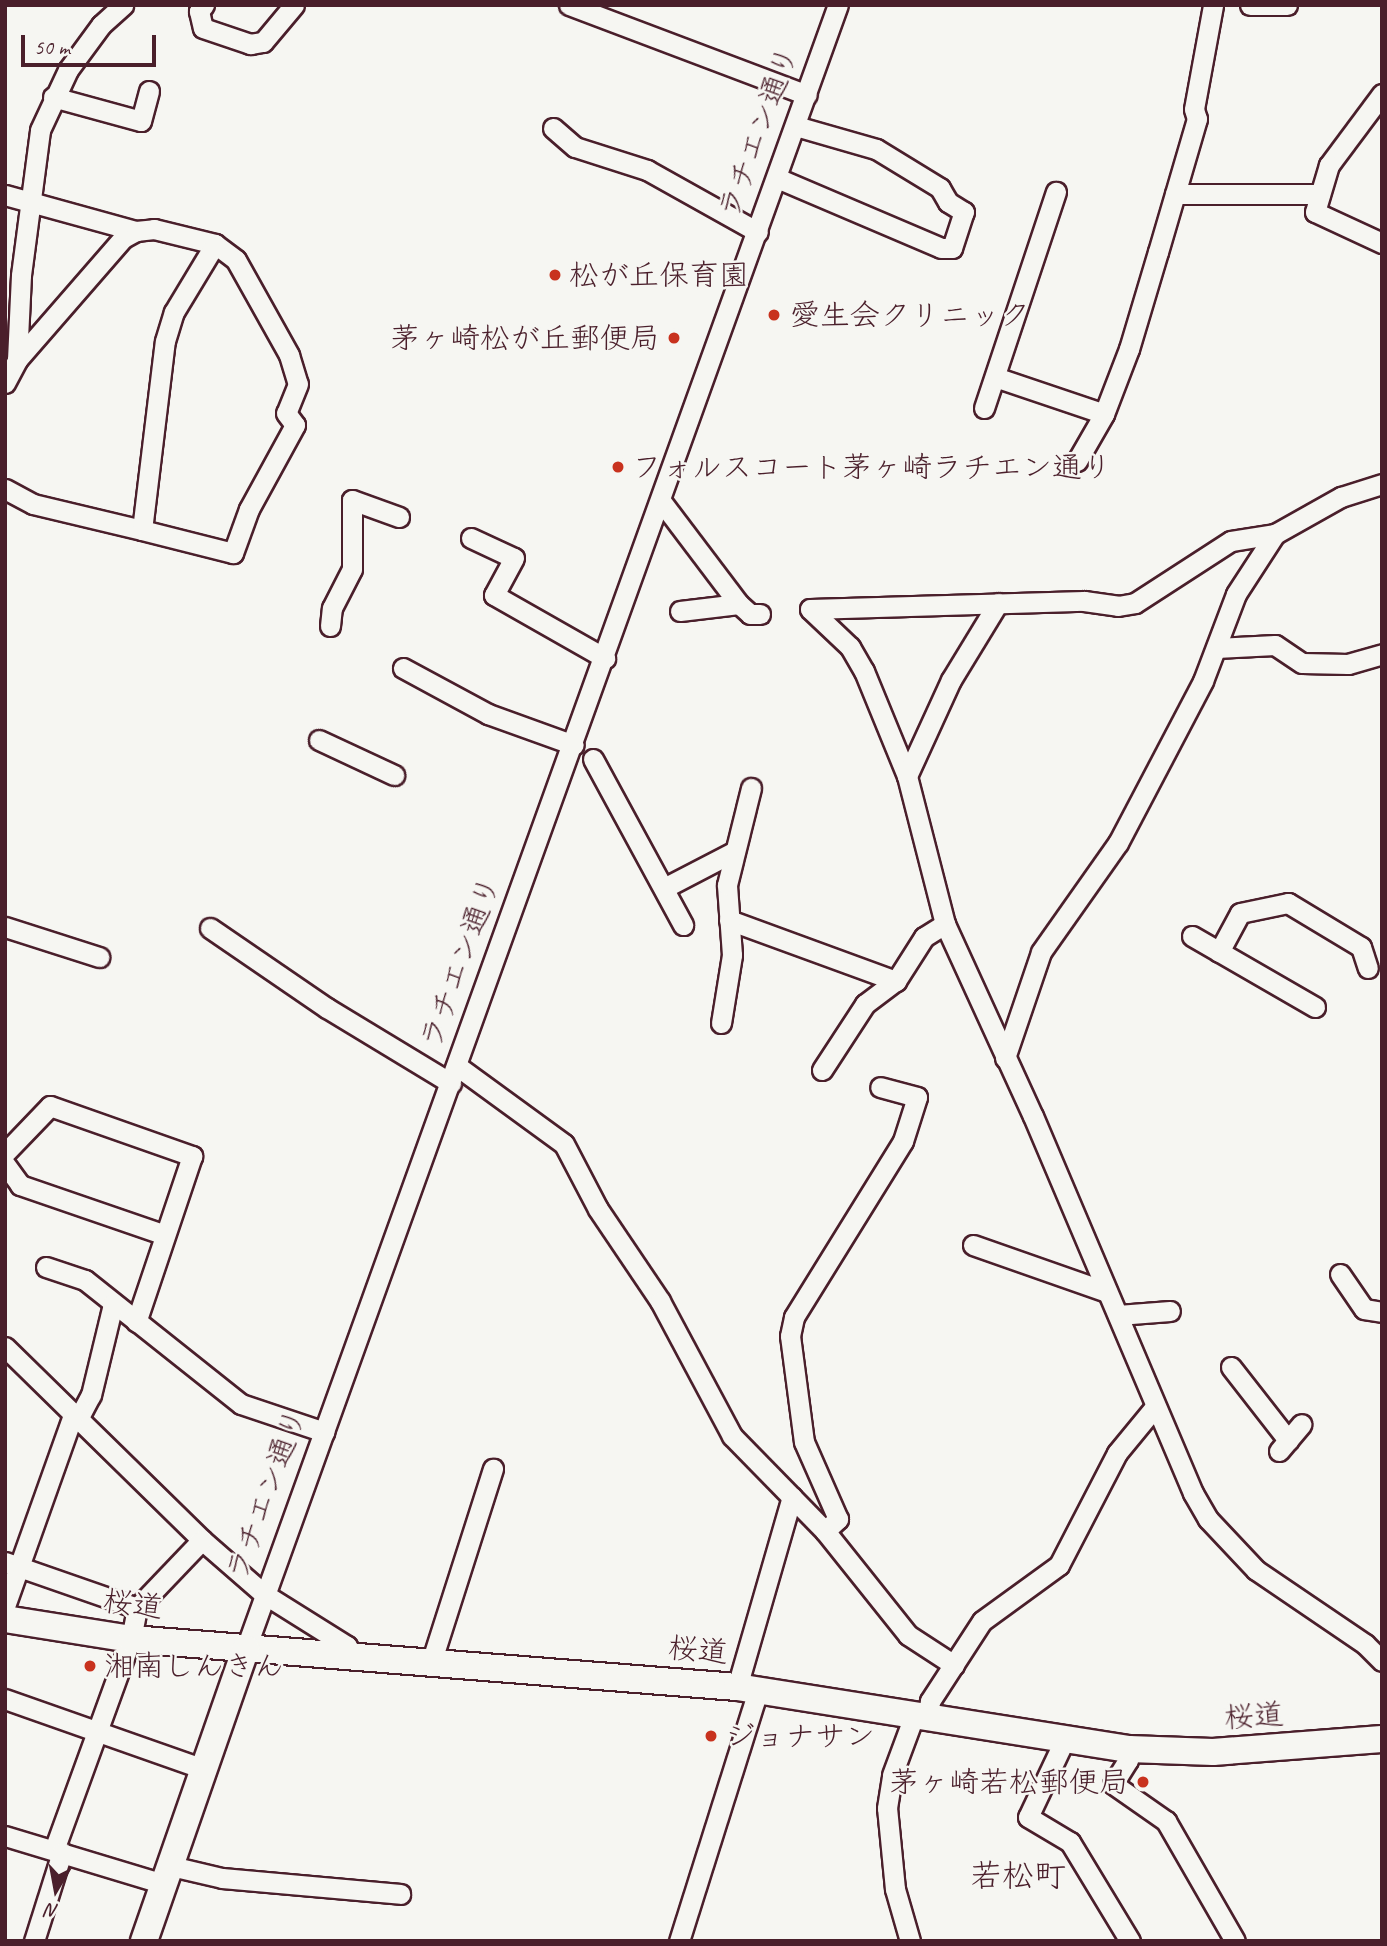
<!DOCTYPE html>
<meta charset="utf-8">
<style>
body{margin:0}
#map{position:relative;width:1387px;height:1946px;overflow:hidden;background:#f6f6f2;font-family:Caveat,"Klee One",sans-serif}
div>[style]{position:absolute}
.roads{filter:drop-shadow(2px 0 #4a1f2b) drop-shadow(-2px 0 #4a1f2b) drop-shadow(0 2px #4a1f2b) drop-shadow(0 -2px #4a1f2b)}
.street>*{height:19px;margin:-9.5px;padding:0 9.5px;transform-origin:9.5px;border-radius:9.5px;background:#f6f6f2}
.secondary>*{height:26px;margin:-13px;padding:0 13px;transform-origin:13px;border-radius:13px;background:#f6f6f2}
.dots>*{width:19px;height:19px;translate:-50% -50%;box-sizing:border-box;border:4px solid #f6f6f2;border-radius:50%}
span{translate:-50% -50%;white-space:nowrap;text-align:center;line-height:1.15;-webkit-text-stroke:5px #f6f6f2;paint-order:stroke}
.street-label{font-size:30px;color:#4a1f2b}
.poi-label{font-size:30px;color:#4a1f2b}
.left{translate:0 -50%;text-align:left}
.right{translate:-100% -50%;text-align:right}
.neighbourhood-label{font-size:32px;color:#4a1f2b}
.frame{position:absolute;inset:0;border:7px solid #4a1f2b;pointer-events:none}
.north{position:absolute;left:21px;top:1855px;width:70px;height:70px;-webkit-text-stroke:5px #f6f6f2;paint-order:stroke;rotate:190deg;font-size:19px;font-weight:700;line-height:28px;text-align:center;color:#4a1f2b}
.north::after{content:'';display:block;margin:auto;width:24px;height:32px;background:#4a1f2b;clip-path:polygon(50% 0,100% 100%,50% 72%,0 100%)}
.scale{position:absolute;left:21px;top:35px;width:135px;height:32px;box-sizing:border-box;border:4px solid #4a1f2b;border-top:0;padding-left:9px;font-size:21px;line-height:24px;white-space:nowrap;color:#4a1f2b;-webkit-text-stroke:5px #f6f6f2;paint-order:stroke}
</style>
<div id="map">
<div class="roads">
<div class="street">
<div style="left:204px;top:5px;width:8px;rotate:130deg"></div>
<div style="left:199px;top:11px;width:17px;rotate:77deg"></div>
<div style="left:203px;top:28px;width:50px;rotate:18.8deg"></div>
<div style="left:250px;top:44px;width:13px;rotate:-9deg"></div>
<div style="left:263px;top:42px;width:48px;rotate:-50deg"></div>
<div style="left:569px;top:5px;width:254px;rotate:20.7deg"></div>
<div style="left:1250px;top:5px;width:37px"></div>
<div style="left:1382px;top:94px;width:89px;rotate:126.7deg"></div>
<div style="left:1329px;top:165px;width:49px;rotate:106.6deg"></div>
<div style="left:1315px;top:212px;width:74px;rotate:24.8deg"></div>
<div style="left:53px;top:97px;width:91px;rotate:15.3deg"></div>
<div style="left:141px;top:121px;width:31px;rotate:-75deg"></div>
<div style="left:553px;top:128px;width:29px;rotate:41deg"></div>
<div style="left:575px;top:147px;width:76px;rotate:17.7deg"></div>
<div style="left:647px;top:170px;width:127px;rotate:29.2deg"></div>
<div style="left:777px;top:178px;width:178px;rotate:23.1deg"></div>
<div style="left:941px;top:248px;width:11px"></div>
<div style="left:952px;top:248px;width:38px;rotate:-72deg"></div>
<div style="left:964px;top:212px;width:19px;rotate:-148deg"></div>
<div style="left:948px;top:202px;width:16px;rotate:-120deg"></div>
<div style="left:940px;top:188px;width:75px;rotate:-148.6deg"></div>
<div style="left:876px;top:149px;width:83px;rotate:-164deg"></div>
<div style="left:1175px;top:194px;width:145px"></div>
<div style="left:5px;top:195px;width:136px;rotate:15.4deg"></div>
<div style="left:17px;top:360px;width:162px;rotate:-49deg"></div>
<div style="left:123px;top:238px;width:15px;rotate:-28deg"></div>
<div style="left:136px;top:231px;width:18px;rotate:-6deg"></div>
<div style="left:154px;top:229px;width:63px;rotate:13.8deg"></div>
<div style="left:215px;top:244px;width:26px;rotate:37deg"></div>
<div style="left:236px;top:260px;width:109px;rotate:60.8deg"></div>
<div style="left:289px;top:355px;width:30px;rotate:73deg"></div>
<div style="left:298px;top:384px;width:31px;rotate:112deg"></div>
<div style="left:286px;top:413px;width:15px;rotate:53deg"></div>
<div style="left:295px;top:425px;width:96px;rotate:118.7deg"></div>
<div style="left:249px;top:509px;width:47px;rotate:110deg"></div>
<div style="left:233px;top:553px;width:94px;rotate:-165.8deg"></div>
<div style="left:995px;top:377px;width:115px;rotate:18.7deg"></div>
<div style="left:5px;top:383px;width:26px;rotate:-62deg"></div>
<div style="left:17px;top:360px;width:85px;rotate:-87.3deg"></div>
<div style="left:21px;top:275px;width:146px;rotate:-82.5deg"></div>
<div style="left:40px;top:130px;width:66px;rotate:-65deg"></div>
<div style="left:68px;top:70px;width:56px;rotate:-53.7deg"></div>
<div style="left:101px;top:25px;width:30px;rotate:-42deg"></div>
<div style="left:984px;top:408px;width:228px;rotate:-71.6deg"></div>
<div style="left:1077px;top:461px;width:54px;rotate:-60.1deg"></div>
<div style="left:1104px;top:414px;width:70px;rotate:-69deg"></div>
<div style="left:1129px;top:349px;width:101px;rotate:-73.4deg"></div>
<div style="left:1158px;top:252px;width:139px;rotate:-73.7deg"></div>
<div style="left:1197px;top:119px;width:10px;rotate:-107deg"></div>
<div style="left:1194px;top:109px;width:106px;rotate:-79.6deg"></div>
<div style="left:5px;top:489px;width:32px;rotate:28deg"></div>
<div style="left:33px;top:504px;width:112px;rotate:13.4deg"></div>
<div style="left:142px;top:530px;width:190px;rotate:-83.1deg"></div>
<div style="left:165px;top:341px;width:30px;rotate:-73deg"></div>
<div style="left:174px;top:312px;width:79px;rotate:-58.9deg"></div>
<div style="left:661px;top:501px;width:129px;rotate:52.9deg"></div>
<div style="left:471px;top:538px;width:47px;rotate:24.9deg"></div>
<div style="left:514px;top:558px;width:42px;rotate:118.4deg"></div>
<div style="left:494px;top:595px;width:128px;rotate:29.6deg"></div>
<div style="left:810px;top:609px;width:55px;rotate:43.5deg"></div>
<div style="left:850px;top:647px;width:28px;rotate:60deg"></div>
<div style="left:864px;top:671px;width:113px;rotate:67.7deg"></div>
<div style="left:907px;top:776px;width:153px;rotate:75.6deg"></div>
<div style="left:945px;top:924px;width:211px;rotate:65.4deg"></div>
<div style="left:1033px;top:1116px;width:410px;rotate:67deg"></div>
<div style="left:1193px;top:1493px;width:30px;rotate:60deg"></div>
<div style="left:1208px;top:1519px;width:70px;rotate:46.7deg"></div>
<div style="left:1256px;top:1570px;width:132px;rotate:34.2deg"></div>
<div style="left:1365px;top:1644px;width:24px;rotate:45deg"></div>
<div style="left:810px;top:609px;width:274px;rotate:-1.7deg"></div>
<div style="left:1084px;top:601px;width:34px;rotate:8deg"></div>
<div style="left:1118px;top:606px;width:17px;rotate:-10deg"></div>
<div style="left:1135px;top:603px;width:114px;rotate:-32.9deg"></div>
<div style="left:1231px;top:541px;width:45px;rotate:-9deg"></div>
<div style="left:680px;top:611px;width:59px;rotate:-6.8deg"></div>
<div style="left:739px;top:604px;width:15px;rotate:42deg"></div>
<div style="left:750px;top:614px;width:10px"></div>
<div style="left:330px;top:626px;width:18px;rotate:-84deg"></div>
<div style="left:332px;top:608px;width:44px;rotate:-62.9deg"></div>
<div style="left:352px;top:569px;width:69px;rotate:-90deg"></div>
<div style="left:352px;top:500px;width:50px;rotate:19.9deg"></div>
<div style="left:1216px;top:648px;width:59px;rotate:-2.9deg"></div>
<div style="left:1275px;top:645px;width:32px;rotate:34deg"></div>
<div style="left:1302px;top:663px;width:46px;rotate:1.2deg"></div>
<div style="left:1348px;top:664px;width:35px;rotate:-16deg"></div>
<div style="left:403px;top:668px;width:97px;rotate:28.4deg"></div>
<div style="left:488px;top:714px;width:91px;rotate:19.8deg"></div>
<div style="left:319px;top:740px;width:83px;rotate:25deg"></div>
<div style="left:593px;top:759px;width:189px;rotate:61.5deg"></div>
<div style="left:907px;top:776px;width:106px;rotate:-65.4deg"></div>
<div style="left:951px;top:680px;width:90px;rotate:-58.6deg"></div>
<div style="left:664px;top:888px;width:80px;rotate:-27.5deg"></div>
<div style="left:729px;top:920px;width:178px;rotate:20.1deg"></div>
<div style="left:5px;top:927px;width:99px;rotate:17.7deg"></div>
<div style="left:210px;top:928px;width:142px;rotate:34.4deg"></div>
<div style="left:327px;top:1008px;width:145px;rotate:31.2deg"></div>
<div style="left:1192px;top:936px;width:142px;rotate:30deg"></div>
<div style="left:1219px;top:952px;width:44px;rotate:-61.7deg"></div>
<div style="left:1240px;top:913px;width:49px;rotate:-11.8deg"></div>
<div style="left:1288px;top:903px;width:85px;rotate:31.1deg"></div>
<div style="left:1361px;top:947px;width:22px;rotate:72deg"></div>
<div style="left:721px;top:1023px;width:69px;rotate:-80.8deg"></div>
<div style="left:732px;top:955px;width:70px;rotate:-94.1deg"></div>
<div style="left:727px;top:885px;width:100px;rotate:-76.1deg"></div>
<div style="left:1005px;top:1058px;width:112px;rotate:-71.2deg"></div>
<div style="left:1041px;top:952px;width:133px;rotate:-54.8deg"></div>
<div style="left:1118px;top:843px;width:183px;rotate:-62.3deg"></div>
<div style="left:1203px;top:681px;width:93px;rotate:-69.2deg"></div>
<div style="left:1236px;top:594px;width:72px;rotate:-57deg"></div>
<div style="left:1275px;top:534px;width:76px;rotate:-29.3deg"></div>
<div style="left:1341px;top:497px;width:43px;rotate:-17.6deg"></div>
<div style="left:457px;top:1066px;width:132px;rotate:36.1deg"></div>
<div style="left:564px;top:1144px;width:73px;rotate:62.4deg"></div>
<div style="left:598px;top:1209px;width:111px;rotate:56deg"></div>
<div style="left:660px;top:1301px;width:153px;rotate:61.9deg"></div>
<div style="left:732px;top:1436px;width:133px;rotate:45.6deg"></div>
<div style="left:825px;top:1531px;width:133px;rotate:51.4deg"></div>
<div style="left:908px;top:1635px;width:55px;rotate:33.1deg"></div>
<div style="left:822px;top:1070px;width:79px;rotate:-56.9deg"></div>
<div style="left:865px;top:1004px;width:39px;rotate:-37deg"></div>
<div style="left:896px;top:981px;width:52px;rotate:-57.5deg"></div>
<div style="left:924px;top:937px;width:25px;rotate:-32deg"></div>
<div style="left:5px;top:1153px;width:65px;rotate:-46.2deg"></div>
<div style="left:50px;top:1106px;width:151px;rotate:19.4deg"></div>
<div style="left:192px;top:1156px;width:175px;rotate:108.6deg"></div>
<div style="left:5px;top:1164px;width:26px;rotate:54deg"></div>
<div style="left:20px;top:1185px;width:153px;rotate:19deg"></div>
<div style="left:973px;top:1245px;width:142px;rotate:19.3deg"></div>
<div style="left:46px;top:1267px;width:41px;rotate:18.4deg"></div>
<div style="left:85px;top:1280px;width:199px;rotate:38.5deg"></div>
<div style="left:241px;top:1404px;width:88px;rotate:18.6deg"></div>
<div style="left:1340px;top:1274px;width:42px;rotate:55.6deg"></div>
<div style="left:1364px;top:1309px;width:18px;rotate:9deg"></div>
<div style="left:1118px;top:1315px;width:52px;rotate:-4.4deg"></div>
<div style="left:5px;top:1347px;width:276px;rotate:44.4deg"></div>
<div style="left:202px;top:1540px;width:82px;rotate:41.1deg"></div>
<div style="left:264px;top:1594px;width:98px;rotate:32.1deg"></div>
<div style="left:347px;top:1646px;width:13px;rotate:61deg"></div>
<div style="left:1231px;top:1367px;width:93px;rotate:52deg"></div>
<div style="left:78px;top:1419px;width:27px;rotate:-62deg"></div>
<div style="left:91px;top:1395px;width:94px;rotate:-76.4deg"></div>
<div style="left:1279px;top:1451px;width:35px;rotate:-50deg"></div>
<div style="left:825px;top:1531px;width:18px;rotate:-43deg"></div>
<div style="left:838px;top:1519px;width:84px;rotate:-113.8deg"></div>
<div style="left:804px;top:1442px;width:107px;rotate:-97.5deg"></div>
<div style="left:790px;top:1336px;width:19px;rotate:-78deg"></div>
<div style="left:794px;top:1317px;width:207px;rotate:-58.2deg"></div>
<div style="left:903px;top:1141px;width:46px;rotate:-72.3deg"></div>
<div style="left:917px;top:1097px;width:38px;rotate:-165deg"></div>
<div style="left:5px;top:1562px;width:140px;rotate:19.2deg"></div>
<div style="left:5px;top:1606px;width:203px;rotate:-70.4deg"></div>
<div style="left:246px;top:1648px;width:1746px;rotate:-70.19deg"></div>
<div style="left:431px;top:1663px;width:204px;rotate:-72.3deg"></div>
<div style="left:737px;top:1687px;width:198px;rotate:-73.9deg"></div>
<div style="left:5px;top:1699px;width:211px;rotate:19.4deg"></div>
<div style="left:928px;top:1715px;width:14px;rotate:-82deg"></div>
<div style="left:930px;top:1701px;width:95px;rotate:-57deg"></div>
<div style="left:982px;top:1621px;width:95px;rotate:-36deg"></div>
<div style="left:1059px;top:1565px;width:126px;rotate:-62.6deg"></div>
<div style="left:1117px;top:1453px;width:58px;rotate:-50.6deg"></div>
<div style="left:1064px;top:1741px;width:84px;rotate:115.3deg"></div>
<div style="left:1028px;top:1817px;width:49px;rotate:30.8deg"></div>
<div style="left:1070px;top:1842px;width:116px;rotate:58.8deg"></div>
<div style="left:1129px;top:1749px;width:11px;rotate:95deg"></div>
<div style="left:1128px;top:1760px;width:28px;rotate:122deg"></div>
<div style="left:1113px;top:1784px;width:65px;rotate:34.9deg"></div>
<div style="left:1166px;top:1821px;width:138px;rotate:60.1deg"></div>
<div style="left:5px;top:1836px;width:166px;rotate:16.8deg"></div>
<div style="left:54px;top:1850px;width:225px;rotate:-70deg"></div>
<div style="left:131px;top:1639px;width:32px;rotate:-79deg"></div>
<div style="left:137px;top:1608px;width:94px;rotate:-46.3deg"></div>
<div style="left:171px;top:1866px;width:52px;rotate:13.2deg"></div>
<div style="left:222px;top:1878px;width:179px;rotate:5.1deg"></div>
<div style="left:34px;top:1941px;width:93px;rotate:-72.5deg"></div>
<div style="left:679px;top:1941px;width:263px;rotate:-72.5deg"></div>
<div style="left:910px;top:1941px;width:54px;rotate:-106.1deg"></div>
<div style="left:895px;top:1889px;width:81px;rotate:-95.6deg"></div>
<div style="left:887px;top:1808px;width:33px;rotate:-81deg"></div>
<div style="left:892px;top:1775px;width:66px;rotate:-69.6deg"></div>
</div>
<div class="secondary">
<div style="left:5px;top:1619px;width:128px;rotate:9deg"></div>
<div style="left:131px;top:1639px;width:608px;rotate:4.53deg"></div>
<div style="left:737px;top:1687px;width:397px;rotate:9deg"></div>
<div style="left:1129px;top:1749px;width:84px;rotate:2deg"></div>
<div style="left:1213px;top:1752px;width:169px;rotate:-4.4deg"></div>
<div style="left:144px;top:1941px;width:310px;rotate:-70.8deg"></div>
</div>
</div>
<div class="dots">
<div style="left:555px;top:275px;background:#c8321e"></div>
<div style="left:774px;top:315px;background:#c8321e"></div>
<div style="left:674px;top:338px;background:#c8321e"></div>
<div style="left:618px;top:467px;background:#c8321e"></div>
<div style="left:90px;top:1666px;background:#c8321e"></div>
<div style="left:711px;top:1736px;background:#c8321e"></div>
<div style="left:1143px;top:1782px;background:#c8321e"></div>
</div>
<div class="street-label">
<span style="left:758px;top:132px;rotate:-70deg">ラチエン通り</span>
<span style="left:460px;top:962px;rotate:-70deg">ラチエン通り</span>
<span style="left:266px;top:1494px;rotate:-70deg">ラチエン通り</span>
<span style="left:133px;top:1604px;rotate:7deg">桜道</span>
<span style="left:698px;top:1650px;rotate:5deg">桜道</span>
<span style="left:1254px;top:1716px;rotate:-4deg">桜道</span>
</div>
<div class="poi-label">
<span class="left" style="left:569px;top:275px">松が丘保育園</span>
<span class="left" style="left:790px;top:315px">愛生会クリニック</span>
<span class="right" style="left:660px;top:338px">茅ヶ崎松が丘郵便局</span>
<span class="left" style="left:632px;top:467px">フォルスコート茅ヶ崎ラチエン通り</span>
<span class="left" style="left:104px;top:1666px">湘南しんきん</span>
<span class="left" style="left:725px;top:1736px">ジョナサン</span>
<span class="right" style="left:1129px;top:1782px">茅ヶ崎若松郵便局</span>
</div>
<div class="neighbourhood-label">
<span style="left:1018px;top:1876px">若松町</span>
</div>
<div class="frame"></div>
<div class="north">N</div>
<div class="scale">50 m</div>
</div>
